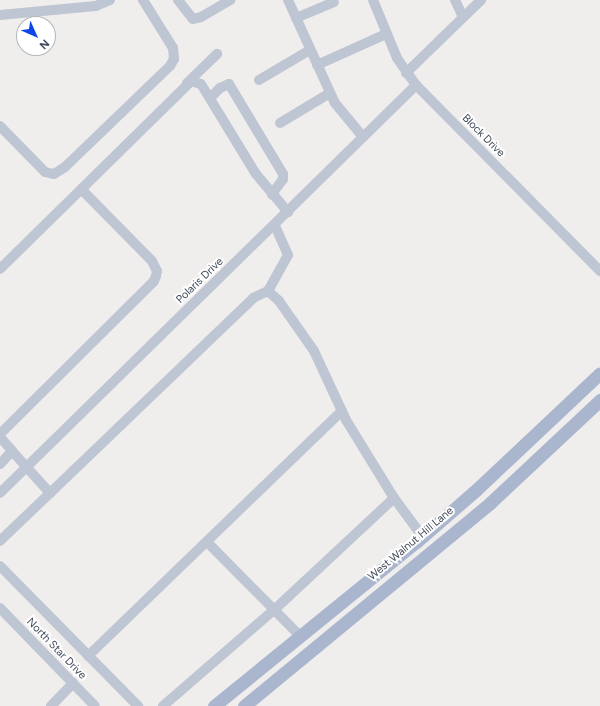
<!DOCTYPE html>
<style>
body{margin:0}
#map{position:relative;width:600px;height:706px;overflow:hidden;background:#f0eded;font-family:Figtree,sans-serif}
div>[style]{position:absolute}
.minor>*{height:10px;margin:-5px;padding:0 5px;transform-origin:5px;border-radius:5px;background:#bfc6d3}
.major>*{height:13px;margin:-6.5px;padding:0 6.5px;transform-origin:6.5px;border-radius:6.5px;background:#aab6ce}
span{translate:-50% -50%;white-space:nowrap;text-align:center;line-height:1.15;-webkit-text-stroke:4px #fff;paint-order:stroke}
.street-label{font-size:11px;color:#444c5b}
.north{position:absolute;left:16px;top:16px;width:40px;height:40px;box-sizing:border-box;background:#fff;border:1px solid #b4b7bd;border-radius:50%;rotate:135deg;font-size:11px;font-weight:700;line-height:16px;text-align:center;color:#444c5b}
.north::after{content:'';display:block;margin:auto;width:14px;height:18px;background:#0e46e9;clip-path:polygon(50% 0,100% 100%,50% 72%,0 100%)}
</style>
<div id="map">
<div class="minor">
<div style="left:178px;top:0;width:24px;rotate:52deg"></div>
<div style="left:193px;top:19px;width:8px;rotate:-14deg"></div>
<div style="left:201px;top:17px;width:34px;rotate:-30deg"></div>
<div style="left:288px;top:0;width:113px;rotate:65.5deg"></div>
<div style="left:335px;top:103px;width:44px;rotate:50.5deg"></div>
<div style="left:373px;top:0;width:63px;rotate:67.5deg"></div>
<div style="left:397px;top:58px;width:33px;rotate:55deg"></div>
<div style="left:416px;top:85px;width:262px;rotate:45.3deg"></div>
<div style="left:455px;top:0;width:19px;rotate:65deg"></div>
<div style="left:0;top:15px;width:96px;rotate:-5.4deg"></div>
<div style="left:96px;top:6px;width:15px;rotate:-23deg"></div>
<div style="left:296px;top:18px;width:41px;rotate:-22.8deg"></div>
<div style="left:317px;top:65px;width:76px;rotate:-24.2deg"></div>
<div style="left:406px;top:73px;width:105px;rotate:-44.2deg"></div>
<div style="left:259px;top:80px;width:59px;rotate:-30.5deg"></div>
<div style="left:187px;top:83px;width:42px;rotate:-44deg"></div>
<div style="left:210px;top:98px;width:14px;rotate:-45deg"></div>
<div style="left:220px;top:88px;width:10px;rotate:-24deg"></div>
<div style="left:229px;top:84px;width:105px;rotate:59deg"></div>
<div style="left:283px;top:174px;width:5px;rotate:90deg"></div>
<div style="left:283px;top:179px;width:19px;rotate:126deg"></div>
<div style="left:280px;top:123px;width:58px;rotate:-31deg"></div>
<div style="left:0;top:126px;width:64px;rotate:45.6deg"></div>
<div style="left:45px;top:172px;width:9px;rotate:13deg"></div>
<div style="left:54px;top:174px;width:13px;rotate:-32deg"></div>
<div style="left:65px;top:167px;width:146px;rotate:-43.9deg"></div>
<div style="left:170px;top:66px;width:8px;rotate:-60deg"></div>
<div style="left:174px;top:59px;width:11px;rotate:-95deg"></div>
<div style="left:173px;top:48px;width:57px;rotate:-122deg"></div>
<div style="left:0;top:269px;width:268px;rotate:-44.5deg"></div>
<div style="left:191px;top:81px;width:10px;rotate:17deg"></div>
<div style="left:201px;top:84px;width:105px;rotate:58.6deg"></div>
<div style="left:256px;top:174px;width:50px;rotate:49.9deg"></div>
<div style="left:268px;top:291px;width:41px;rotate:-60.9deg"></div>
<div style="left:288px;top:255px;width:32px;rotate:-114deg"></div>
<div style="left:0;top:434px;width:217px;rotate:-44.8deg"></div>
<div style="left:154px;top:281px;width:5px;rotate:-68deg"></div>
<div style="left:156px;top:276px;width:5px;rotate:-79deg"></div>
<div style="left:157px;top:271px;width:11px;rotate:-117deg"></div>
<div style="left:152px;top:261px;width:101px;rotate:-134.6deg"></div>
<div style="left:0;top:437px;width:18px;rotate:49deg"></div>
<div style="left:0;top:464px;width:18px;rotate:-47deg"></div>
<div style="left:12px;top:451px;width:57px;rotate:47.9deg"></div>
<div style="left:0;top:493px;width:583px;rotate:-44.44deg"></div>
<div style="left:0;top:541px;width:351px;rotate:-43.8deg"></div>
<div style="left:253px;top:298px;width:17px;rotate:-25deg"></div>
<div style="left:268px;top:291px;width:15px;rotate:42deg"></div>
<div style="left:279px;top:301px;width:61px;rotate:55deg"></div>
<div style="left:314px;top:351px;width:76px;rotate:65.1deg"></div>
<div style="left:346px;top:420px;width:92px;rotate:58.4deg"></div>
<div style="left:394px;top:498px;width:47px;rotate:53.6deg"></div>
<div style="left:207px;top:542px;width:132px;rotate:45.3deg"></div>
<div style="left:0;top:566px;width:197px;rotate:45.4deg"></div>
<div style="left:0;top:608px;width:136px;rotate:45.9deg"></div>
<div style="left:88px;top:656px;width:353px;rotate:-44deg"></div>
<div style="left:51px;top:706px;width:32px;rotate:-46deg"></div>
<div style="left:163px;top:706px;width:147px;rotate:-40.9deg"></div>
<div style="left:274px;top:610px;width:164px;rotate:-43deg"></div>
</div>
<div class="major">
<div style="left:214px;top:706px;width:260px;rotate:-39.1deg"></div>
<div style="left:416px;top:542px;width:79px;rotate:-40.9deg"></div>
<div style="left:476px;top:490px;width:170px;rotate:-43.3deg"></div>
<div style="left:244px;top:706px;width:319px;rotate:-39.5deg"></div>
<div style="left:490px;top:503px;width:151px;rotate:-43.1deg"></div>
</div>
<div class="street-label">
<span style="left:483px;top:136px;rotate:45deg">Block Drive</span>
<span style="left:200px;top:281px;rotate:-44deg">Polaris Drive</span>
<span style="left:411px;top:544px;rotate:-40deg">West Walnut Hill Lane</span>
<span style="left:56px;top:649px;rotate:46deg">North Star Drive</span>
</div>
<div class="north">N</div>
</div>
